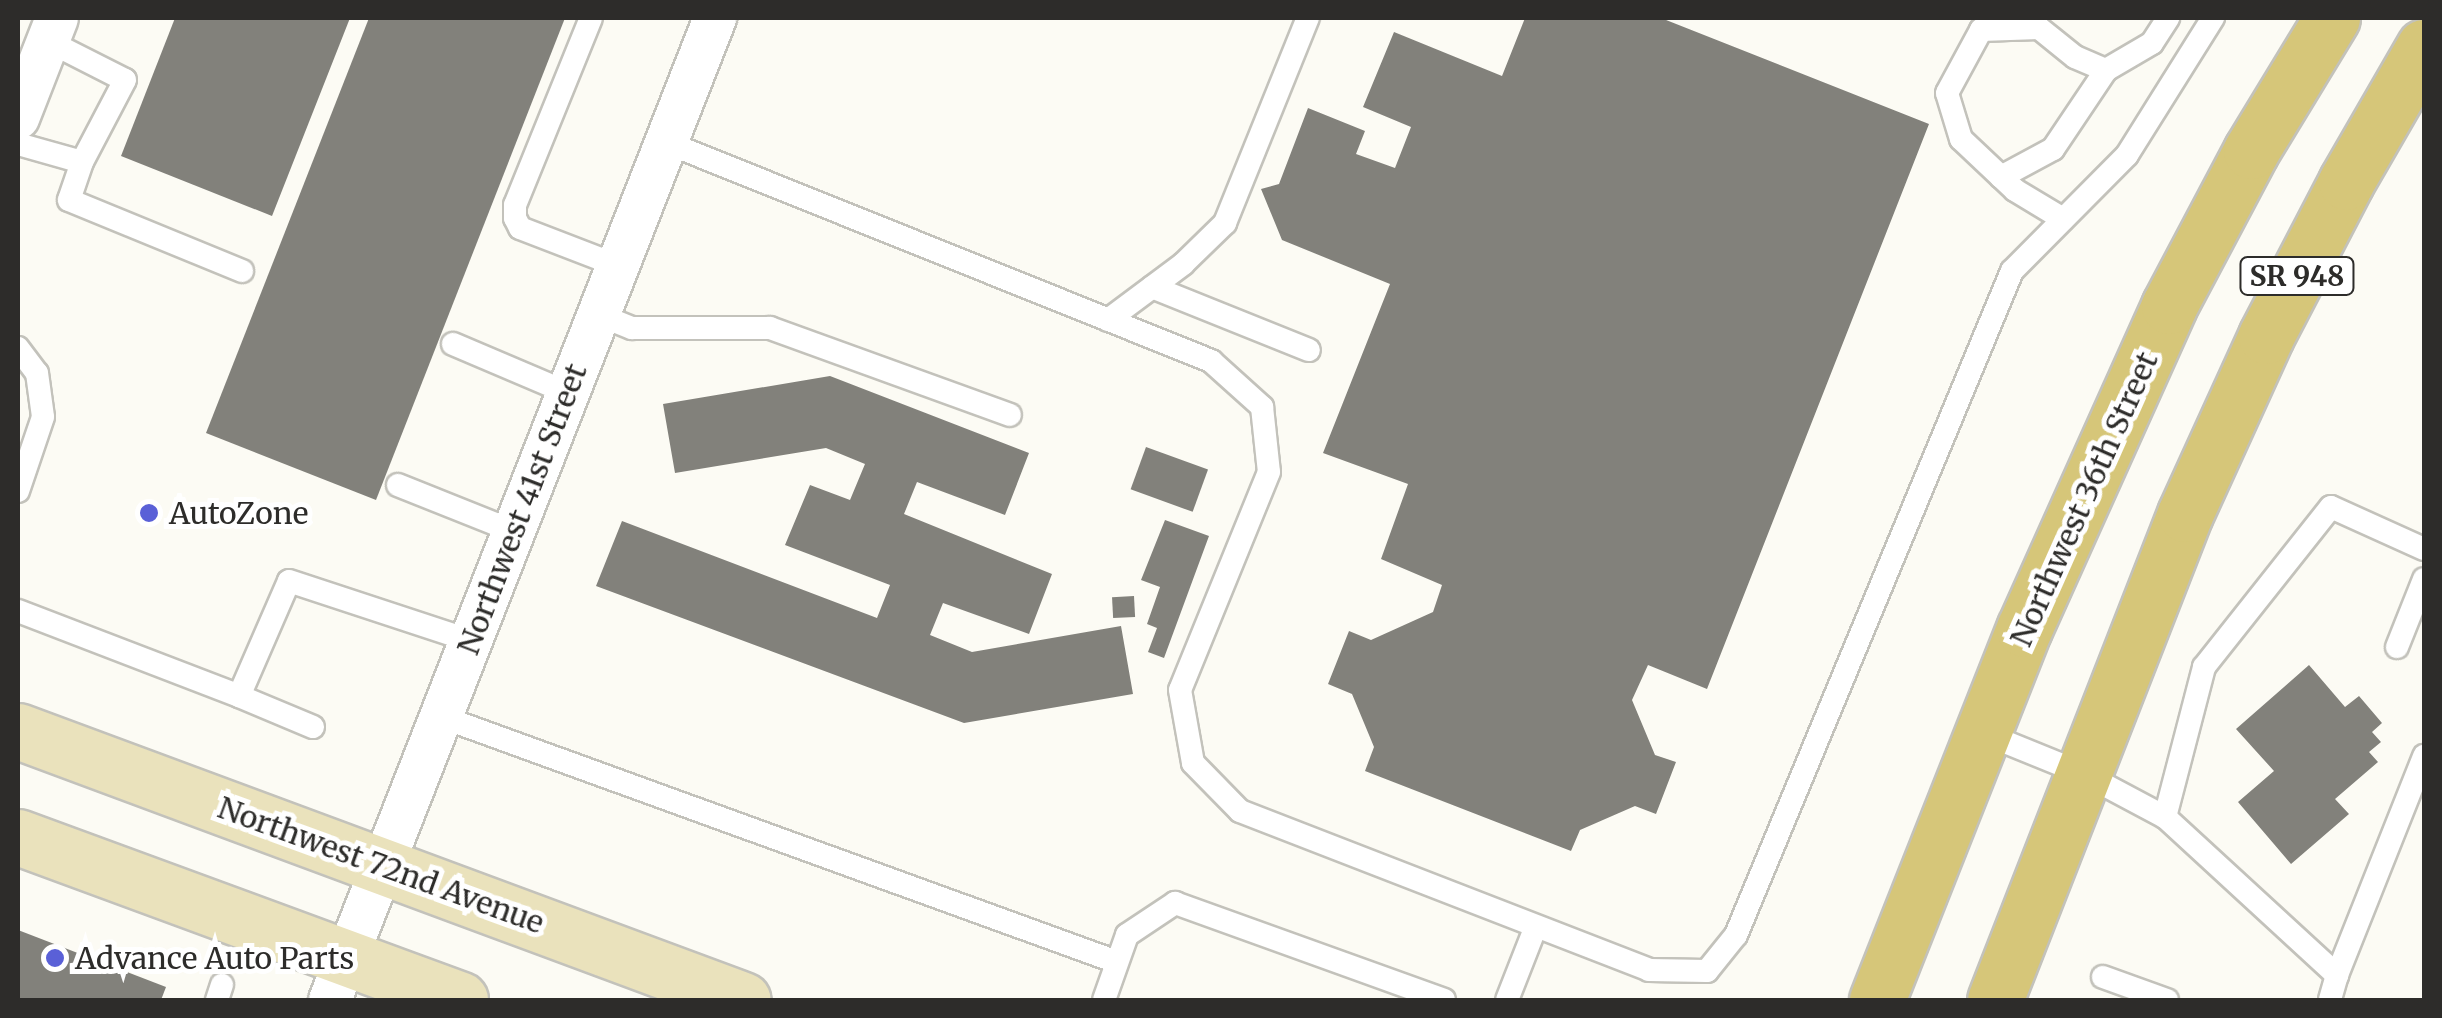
<!DOCTYPE html>
<style>
body{margin:0}
#map{position:relative;width:2442px;height:1018px;overflow:hidden;background:#fcfbf4;font-family:Merriweather,serif}
div>[style]{position:absolute}
.building>*{inset:0;background:#82817b;transform-origin:0 0}
.roads{filter:drop-shadow(2px 0 #c3c2bb) drop-shadow(-2px 0 #c3c2bb) drop-shadow(0 2px #c3c2bb) drop-shadow(0 -2px #c3c2bb)}
.lane>*{height:22px;margin:-11px;padding:0 11px;transform-origin:11px;border-radius:11px;background:#fff}
.street>*{height:42px;margin:-21px;padding:0 21px;transform-origin:21px;border-radius:21px;background:#fff}
.secondary>*{height:55px;margin:-27.5px;padding:0 27.5px;transform-origin:27.5px;border-radius:27.5px;background:#eae2bc}
.primary>*{height:55px;margin:-27.5px;padding:0 27.5px;transform-origin:27.5px;border-radius:27.5px;background:#d6c679}
.dots>*{width:28px;height:28px;translate:-50% -50%;box-sizing:border-box;border:5px solid #fff;border-radius:50%}
span{translate:-50% -50%;white-space:nowrap;text-align:center;line-height:1.15;-webkit-text-stroke:10px #fff;paint-order:stroke}
.shield-label span{padding:2px 8px;background:#fff;border:2px solid;border-radius:8px;-webkit-text-stroke-width:0}
.shield-label{font-size:28px;color:#2d2c2a;font-weight:700}
.street-label{font-size:30px;color:#2d2c2a}
.poi-label{font-size:30px;color:#2d2c2a}
.left{translate:0 -50%;text-align:left}
.frame{position:absolute;inset:0;border:20px solid #2d2c2a;pointer-events:none}
</style>
<div id="map">
<div class="building">
<div style="clip-path:polygon(175px 18px,350px 18px,272px 216px,121px 156px)"></div>
<div style="clip-path:polygon(369px 18px,565px 18px,376px 500px,206px 433px)"></div>
<div style="clip-path:polygon(1525px 18px,1661px 18px,1929px 124px,1707px 689px,1648px 665px,1632px 700px,1655px 755px,1676px 762px,1656px 814px,1635px 806px,1580px 830px,1571px 851px,1365px 771px,1374px 747px,1352px 694px,1328px 684px,1349px 631px,1371px 640px,1433px 612px,1442px 585px,1381px 559px,1408px 484px,1323px 453px,1390px 284px,1282px 240px,1261px 189px,1279px 184px,1308px 108px,1365px 131px,1356px 154px,1395px 168px,1411px 127px,1363px 107px,1394px 32px,1502px 76px)"></div>
<div style="clip-path:polygon(830px 376px,1029px 453px,1005px 515px,917px 482px,904px 514px,1052px 574px,1029px 634px,943px 603px,930px 635px,972px 652px,1121px 626px,1133px 694px,964px 723px,596px 586px,622px 521px,877px 618px,890px 585px,785px 545px,810px 485px,850px 500px,865px 464px,826px 448px,675px 473px,663px 404px)"></div>
<div style="left:1146px;top:447px;width:66px;height:45px;rotate:20deg"></div>
<div style="clip-path:polygon(1165px 520px,1209px 536px,1164px 658px,1148px 652px,1157px 628px,1147px 624px,1160px 587px,1141px 580px)"></div>
<div style="left:1134px;top:596px;width:21px;height:22px;rotate:87deg"></div>
<div style="clip-path:polygon(2309px 665px,2345px 707px,2359px 696px,2382px 723px,2372px 732px,2381px 742px,2369px 752px,2378px 762px,2335px 799px,2349px 814px,2291px 864px,2238px 802px,2274px 771px,2236px 729px)"></div>
<div style="clip-path:polygon(18px 930px,166px 987px,161px 1000px,18px 1000px)"></div>
</div>
<div class="roads">
<div class="lane">
<div style="left:591px;top:18px;width:202px;rotate:112.1deg"></div>
<div style="left:515px;top:205px;width:13px;rotate:90deg"></div>
<div style="left:515px;top:218px;width:11px;rotate:63deg"></div>
<div style="left:520px;top:228px;width:103px;rotate:21.1deg"></div>
<div style="left:48px;top:41px;width:86px;rotate:26.9deg"></div>
<div style="left:125px;top:80px;width:93px;rotate:117.7deg"></div>
<div style="left:663px;top:141px;width:591px;rotate:21.87deg"></div>
<div style="left:1211px;top:361px;width:69px;rotate:42deg"></div>
<div style="left:1262px;top:407px;width:65px;rotate:83.9deg"></div>
<div style="left:1269px;top:472px;width:235px;rotate:112.2deg"></div>
<div style="left:1180px;top:690px;width:74px;rotate:79.9deg"></div>
<div style="left:1193px;top:763px;width:67px;rotate:45.6deg"></div>
<div style="left:1240px;top:811px;width:439px;rotate:21.2deg"></div>
<div style="left:1649px;top:970px;width:58px;rotate:1deg"></div>
<div style="left:1707px;top:971px;width:46px;rotate:-51.1deg"></div>
<div style="left:1736px;top:935px;width:719px;rotate:-67.43deg"></div>
<div style="left:2012px;top:271px;width:163px;rotate:-45.2deg"></div>
<div style="left:2127px;top:155px;width:162px;rotate:-57.9deg"></div>
<div style="left:18px;top:144px;width:66px;rotate:15.7deg"></div>
<div style="left:82px;top:162px;width:40px;rotate:108.9deg"></div>
<div style="left:69px;top:200px;width:187px;rotate:22.3deg"></div>
<div style="left:2001px;top:177px;width:59px;rotate:-28.3deg"></div>
<div style="left:2053px;top:149px;width:95px;rotate:-56.1deg"></div>
<div style="left:2063px;top:219px;width:56px;rotate:-148.9deg"></div>
<div style="left:2015px;top:190px;width:74px;rotate:-136.6deg"></div>
<div style="left:1961px;top:139px;width:48px;rotate:-106.9deg"></div>
<div style="left:1947px;top:93px;width:72px;rotate:-61.6deg"></div>
<div style="left:1981px;top:30px;width:58px;rotate:-2deg"></div>
<div style="left:2039px;top:28px;width:46px;rotate:38.9deg"></div>
<div style="left:2075px;top:57px;width:34px;rotate:23deg"></div>
<div style="left:2106px;top:70px;width:53px;rotate:-30.4deg"></div>
<div style="left:2152px;top:43px;width:30px;rotate:-57deg"></div>
<div style="left:1152px;top:287px;width:169px;rotate:21.9deg"></div>
<div style="left:597px;top:314px;width:38px;rotate:22deg"></div>
<div style="left:632px;top:328px;width:138px"></div>
<div style="left:770px;top:328px;width:255px;rotate:19.9deg"></div>
<div style="left:1108px;top:320px;width:94px;rotate:-36.7deg"></div>
<div style="left:1183px;top:264px;width:59px;rotate:-44.3deg"></div>
<div style="left:1225px;top:223px;width:221px;rotate:-68deg"></div>
<div style="left:453px;top:344px;width:123px;rotate:23deg"></div>
<div style="left:18px;top:348px;width:31px;rotate:53deg"></div>
<div style="left:37px;top:373px;width:44px;rotate:82.2deg"></div>
<div style="left:43px;top:417px;width:78px;rotate:108.7deg"></div>
<div style="left:398px;top:485px;width:124px;rotate:21.8deg"></div>
<div style="left:18px;top:611px;width:237px;rotate:21deg"></div>
<div style="left:2397px;top:647px;width:73px;rotate:-68.3deg"></div>
<div style="left:442px;top:717px;width:718px;rotate:19.95deg"></div>
<div style="left:313px;top:727px;width:80px;rotate:-157.3deg"></div>
<div style="left:239px;top:696px;width:125px;rotate:-66.5deg"></div>
<div style="left:289px;top:581px;width:192px;rotate:18.2deg"></div>
<div style="left:1983px;top:733px;width:109px;rotate:22.1deg"></div>
<div style="left:2084px;top:774px;width:92px;rotate:28deg"></div>
<div style="left:2165px;top:817px;width:234px;rotate:42.6deg"></div>
<div style="left:2337px;top:975px;width:26px;rotate:106deg"></div>
<div style="left:2165px;top:817px;width:155px;rotate:-75.4deg"></div>
<div style="left:2204px;top:667px;width:204px;rotate:-51.6deg"></div>
<div style="left:2331px;top:507px;width:102px;rotate:24.3deg"></div>
<div style="left:2337px;top:975px;width:236px;rotate:-68.3deg"></div>
<div style="left:2103px;top:977px;width:68px;rotate:19.8deg"></div>
<div style="left:217px;top:1000px;width:16px;rotate:-72deg"></div>
<div style="left:1104px;top:1000px;width:69px;rotate:-70.5deg"></div>
<div style="left:1127px;top:935px;width:58px;rotate:-33.7deg"></div>
<div style="left:1175px;top:903px;width:286px;rotate:19.8deg"></div>
<div style="left:1507px;top:1000px;width:79px;rotate:-68.6deg"></div>
</div>
<div class="street">
<div style="left:18px;top:118px;width:107px;rotate:-68.7deg"></div>
<div style="left:330px;top:1000px;width:1055px;rotate:-68.59deg"></div>
</div>
<div class="secondary">
<div style="left:18px;top:731px;width:773px;rotate:20.36deg"></div>
<div style="left:18px;top:837px;width:471px;rotate:20.2deg"></div>
</div>
<div class="primary">
<div style="left:1877px;top:1000px;width:399px;rotate:-68.4deg"></div>
<div style="left:2024px;top:629px;width:354px;rotate:-65.8deg"></div>
<div style="left:2169px;top:306px;width:175px;rotate:-62.1deg"></div>
<div style="left:2251px;top:151px;width:156px;rotate:-58.7deg"></div>
<div style="left:1995px;top:1000px;width:522px;rotate:-68.65deg"></div>
<div style="left:2185px;top:514px;width:196px;rotate:-65.5deg"></div>
<div style="left:2266px;top:336px;width:174px;rotate:-62.5deg"></div>
<div style="left:2346px;top:182px;width:156px;rotate:-60deg"></div>
</div>
</div>
<div class="dots">
<div style="left:149px;top:513px;background:#5a60d7"></div>
<div style="left:55px;top:958px;background:#5a60d7"></div>
</div>
<div class="shield-label">
<span style="left:2297px;top:276px">SR 948</span>
</div>
<div class="street-label">
<span style="left:2084px;top:499px;rotate:-66deg">Northwest 36th Street</span>
<span style="left:522px;top:509px;rotate:-69deg">Northwest 41st Street</span>
<span style="left:381px;top:865px;rotate:20deg">Northwest 72nd Avenue</span>
</div>
<div class="poi-label">
<span class="left" style="left:169px;top:513px">AutoZone</span>
<span class="left" style="left:75px;top:958px">Advance Auto Parts</span>
</div>
<div class="frame"></div>
</div>
